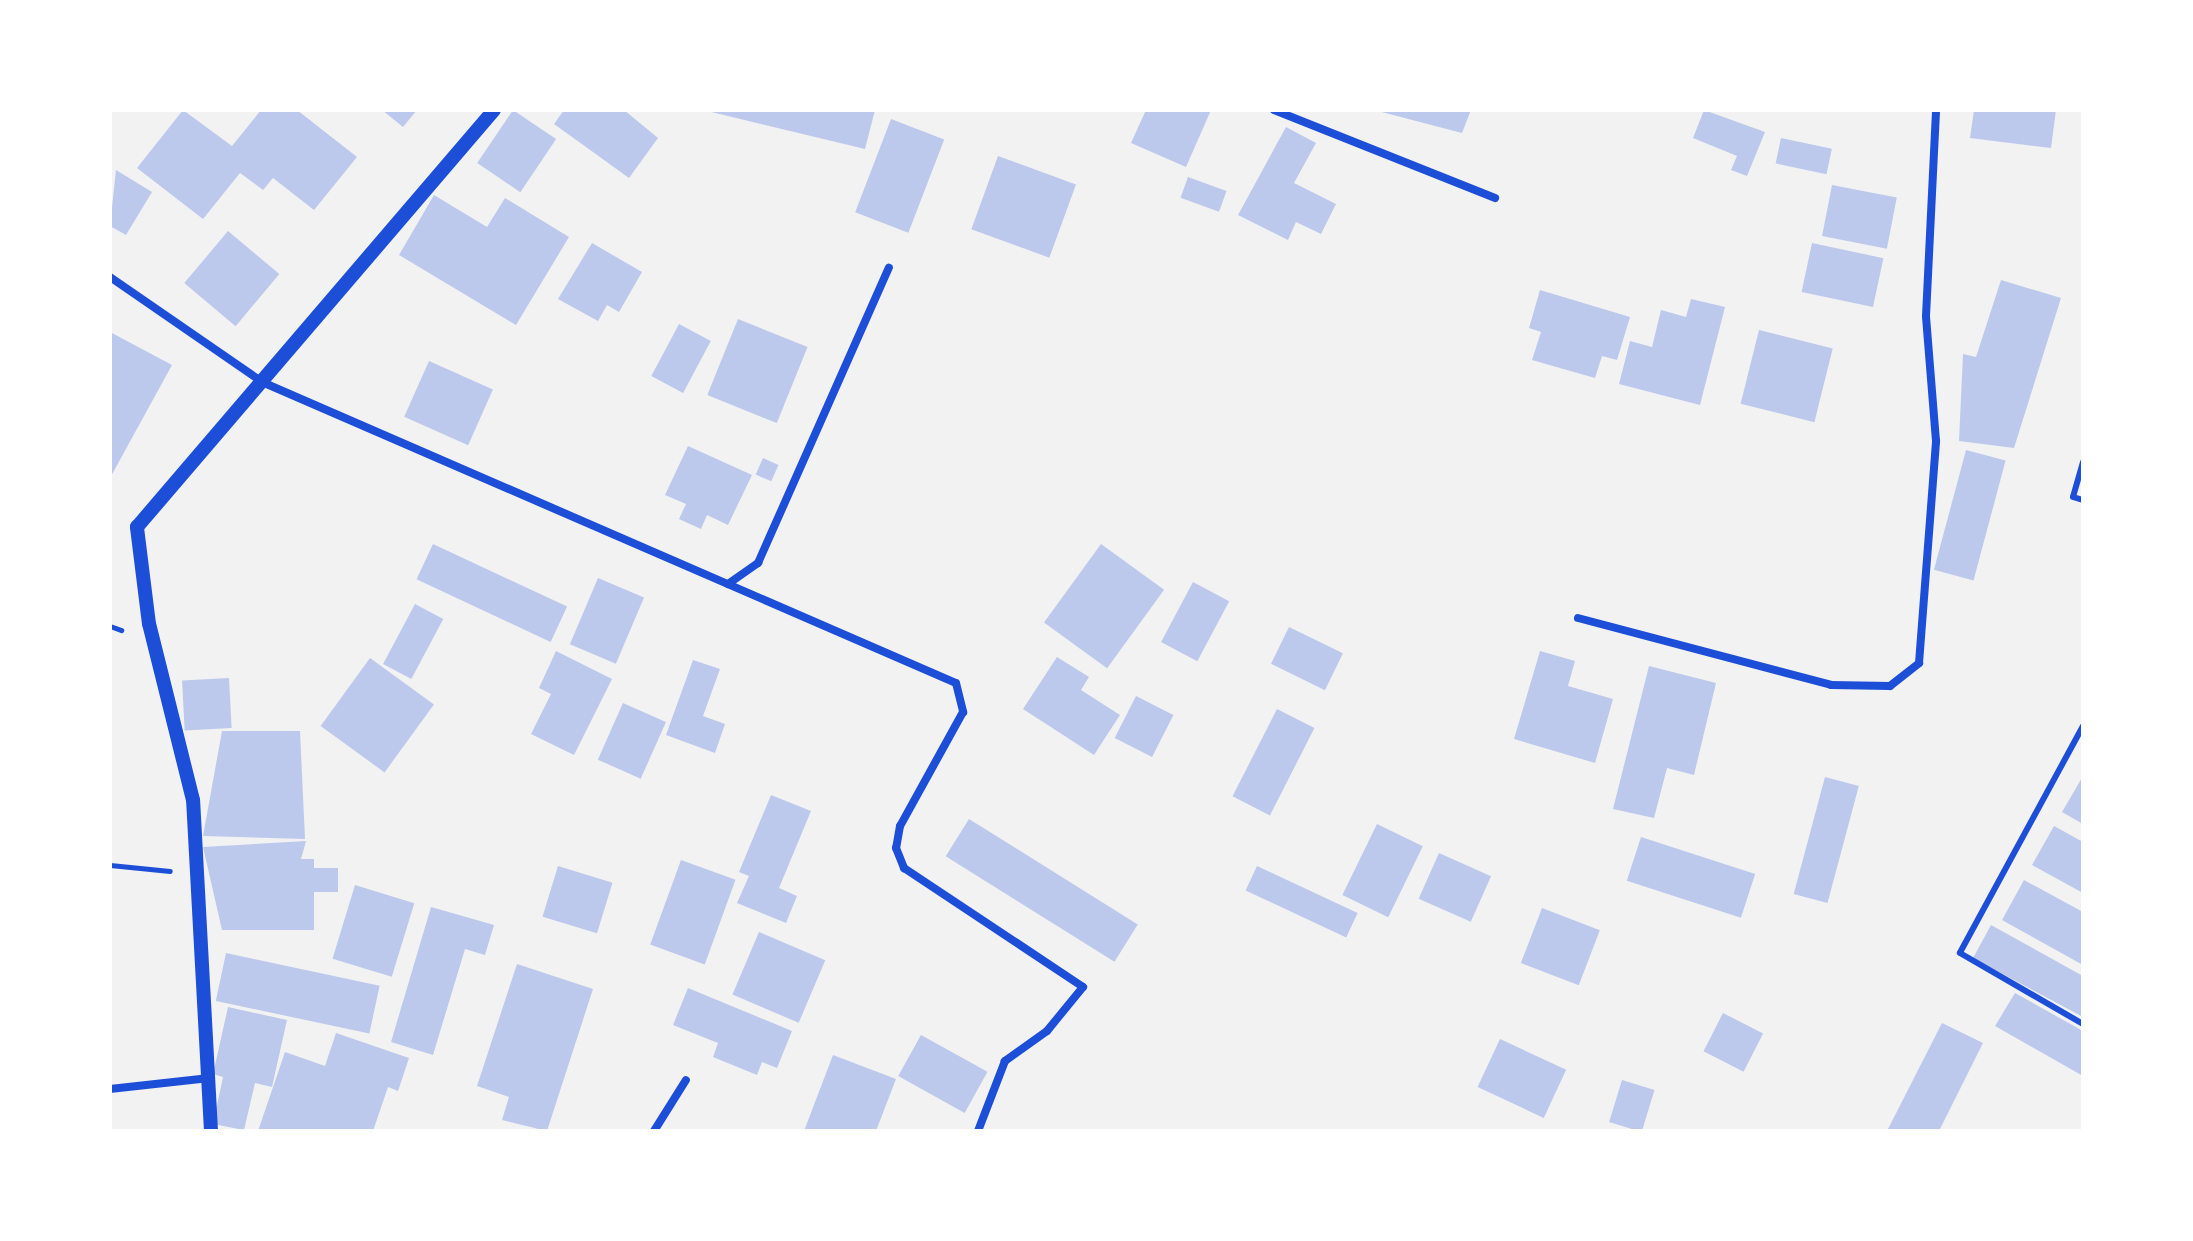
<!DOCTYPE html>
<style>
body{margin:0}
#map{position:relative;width:2193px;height:1241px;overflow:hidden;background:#f2f2f2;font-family:"DejaVu Sans",sans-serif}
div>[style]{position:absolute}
.building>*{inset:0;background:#bdc9ec;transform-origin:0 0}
.path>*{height:5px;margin:-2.5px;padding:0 2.5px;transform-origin:2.5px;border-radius:2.5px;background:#1d4ed8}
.service>*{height:6px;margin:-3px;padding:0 3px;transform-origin:3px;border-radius:3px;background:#1d4ed8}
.minor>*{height:8px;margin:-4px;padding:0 4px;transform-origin:4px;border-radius:4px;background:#1d4ed8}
.tertiary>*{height:14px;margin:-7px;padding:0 7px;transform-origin:7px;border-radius:7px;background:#1d4ed8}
span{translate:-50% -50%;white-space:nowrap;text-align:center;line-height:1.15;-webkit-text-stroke:8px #fff;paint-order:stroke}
.frame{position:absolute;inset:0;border:112px solid #fff;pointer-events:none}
</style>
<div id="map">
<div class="building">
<div style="clip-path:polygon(183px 110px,232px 146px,261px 110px,297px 110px,357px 157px,314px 210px,273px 178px,263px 190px,240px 173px,203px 219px,137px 168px)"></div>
<div style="clip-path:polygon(382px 110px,417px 110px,403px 127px)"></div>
<div style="left:513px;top:110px;width:52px;height:64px;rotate:34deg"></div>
<div style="clip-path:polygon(564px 110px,624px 110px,658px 138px,629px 178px,554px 124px)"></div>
<div style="clip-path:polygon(703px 110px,875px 110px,865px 149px)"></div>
<div style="clip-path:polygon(1146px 110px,1211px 110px,1186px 167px,1131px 143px)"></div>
<div style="clip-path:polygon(1374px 110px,1471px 110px,1462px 133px)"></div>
<div style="clip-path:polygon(1704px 110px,1765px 132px,1747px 176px,1731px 170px,1737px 156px,1693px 138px)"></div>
<div style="clip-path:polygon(1974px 110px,2056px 110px,2051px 148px,1970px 138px)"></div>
<div style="left:891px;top:119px;width:57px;height:100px;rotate:21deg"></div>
<div style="clip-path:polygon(1286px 127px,1316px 143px,1294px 183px,1336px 204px,1321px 234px,1296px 222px,1288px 240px,1238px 215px)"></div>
<div style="left:1781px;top:138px;width:52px;height:26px;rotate:12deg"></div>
<div style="left:998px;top:156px;width:83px;height:78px;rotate:20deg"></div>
<div style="clip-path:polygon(116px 170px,152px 192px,126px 235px,110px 226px)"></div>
<div style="left:1188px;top:177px;width:41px;height:22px;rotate:20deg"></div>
<div style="left:1832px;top:185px;width:66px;height:52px;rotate:11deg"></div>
<div style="clip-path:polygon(434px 195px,487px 227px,505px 198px,569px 237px,516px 325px,399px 255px)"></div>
<div style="left:228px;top:231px;width:67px;height:68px;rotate:40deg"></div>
<div style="clip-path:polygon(592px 243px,642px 272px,619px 312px,607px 305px,598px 321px,558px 299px)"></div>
<div style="left:1812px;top:243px;width:73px;height:50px;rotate:12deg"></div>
<div style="clip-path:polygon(2001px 280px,2061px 298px,2014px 448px,1959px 441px,1963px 354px,1976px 357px)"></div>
<div style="clip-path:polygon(1540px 290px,1630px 317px,1617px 360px,1602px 356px,1595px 378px,1532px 360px,1541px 332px,1529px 328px)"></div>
<div style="clip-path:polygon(1691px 299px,1725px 307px,1700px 405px,1619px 384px,1630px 341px,1652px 347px,1661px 310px,1686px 317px)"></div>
<div style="left:738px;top:319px;width:75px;height:82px;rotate:22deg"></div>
<div style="left:679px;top:324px;width:36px;height:59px;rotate:28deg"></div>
<div style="left:1759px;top:330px;width:76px;height:76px;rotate:14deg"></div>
<div style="clip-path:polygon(110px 332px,172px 365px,110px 478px)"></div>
<div style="left:429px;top:361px;width:70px;height:61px;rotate:24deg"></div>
<div style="clip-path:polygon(688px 446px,752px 475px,728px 525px,707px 515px,701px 529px,679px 519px,686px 504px,665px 495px)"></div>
<div style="left:1966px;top:450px;width:41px;height:124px;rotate:15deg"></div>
<div style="left:763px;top:458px;width:17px;height:18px;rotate:24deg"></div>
<div style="left:433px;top:544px;width:148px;height:39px;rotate:25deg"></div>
<div style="left:1101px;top:544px;width:78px;height:97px;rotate:36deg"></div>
<div style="left:598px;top:578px;width:50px;height:72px;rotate:23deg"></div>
<div style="left:1193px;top:582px;width:41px;height:68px;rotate:28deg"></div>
<div style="left:415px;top:604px;width:32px;height:68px;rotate:28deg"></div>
<div style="left:1289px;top:627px;width:60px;height:41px;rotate:26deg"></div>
<div style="clip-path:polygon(556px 651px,612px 679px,574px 755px,531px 734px,551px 694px,539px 688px)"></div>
<div style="clip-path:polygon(1540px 651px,1575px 661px,1568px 686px,1613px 699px,1595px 763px,1514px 739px)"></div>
<div style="clip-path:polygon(1057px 657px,1089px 677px,1081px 690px,1120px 715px,1094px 755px,1023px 709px)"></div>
<div style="left:370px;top:658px;width:79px;height:84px;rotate:36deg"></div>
<div style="clip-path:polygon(693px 660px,720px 669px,703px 716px,725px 724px,715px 753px,666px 735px)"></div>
<div style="clip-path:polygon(1649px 666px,1716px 683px,1694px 775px,1667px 768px,1654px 818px,1613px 809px)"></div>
<div style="left:229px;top:678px;width:50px;height:47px;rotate:87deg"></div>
<div style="left:1136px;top:696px;width:42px;height:47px;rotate:27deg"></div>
<div style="left:623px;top:703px;width:47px;height:62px;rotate:24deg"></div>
<div style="left:1277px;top:709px;width:42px;height:98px;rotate:27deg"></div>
<div style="clip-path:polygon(222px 731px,300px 731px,305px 839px,203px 836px)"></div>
<div style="clip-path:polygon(2083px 776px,2083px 824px,2062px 812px)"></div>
<div style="left:1825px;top:777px;width:35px;height:121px;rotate:15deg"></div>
<div style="clip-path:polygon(771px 795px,811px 811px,779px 888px,797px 896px,786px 923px,737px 903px,749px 876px,739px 872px)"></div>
<div style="left:969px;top:819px;width:199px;height:44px;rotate:32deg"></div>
<div style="left:1377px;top:824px;width:51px;height:79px;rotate:26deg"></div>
<div style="clip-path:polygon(2054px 826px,2083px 842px,2083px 893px,2032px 865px)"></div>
<div style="left:1641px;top:837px;width:120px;height:46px;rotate:18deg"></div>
<div style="clip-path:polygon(306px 841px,301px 859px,314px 859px,314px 868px,338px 868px,338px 892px,314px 892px,314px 930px,222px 930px,203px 847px)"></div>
<div style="left:1439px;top:853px;width:57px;height:50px;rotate:24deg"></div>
<div style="left:681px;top:860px;width:58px;height:90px;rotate:20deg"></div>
<div style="left:558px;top:866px;width:57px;height:53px;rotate:17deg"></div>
<div style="left:1257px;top:866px;width:111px;height:27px;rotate:25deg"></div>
<div style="clip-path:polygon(2024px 880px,2083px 912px,2083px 965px,2002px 920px)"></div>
<div style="left:355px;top:885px;width:62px;height:77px;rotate:17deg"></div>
<div style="clip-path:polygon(431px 907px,494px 925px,485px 955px,465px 949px,433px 1055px,391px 1042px)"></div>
<div style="left:1542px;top:908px;width:62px;height:59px;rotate:21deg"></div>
<div style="clip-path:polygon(1991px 925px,2083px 976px,2083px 1017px,1973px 958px)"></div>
<div style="left:759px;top:932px;width:72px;height:68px;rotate:23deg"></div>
<div style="left:226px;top:953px;width:157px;height:49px;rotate:12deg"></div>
<div style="clip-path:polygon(517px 964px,593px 989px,547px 1131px,502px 1120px,509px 1097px,477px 1086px)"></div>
<div style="clip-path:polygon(688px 988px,792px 1031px,777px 1068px,762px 1062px,757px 1075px,713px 1057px,718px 1043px,673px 1025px)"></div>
<div style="clip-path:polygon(2015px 993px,2083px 1031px,2083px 1076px,1995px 1026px)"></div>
<div style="clip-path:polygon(228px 1007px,287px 1020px,272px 1087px,255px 1083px,244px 1130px,213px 1124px,223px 1077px,213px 1074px)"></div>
<div style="left:1723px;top:1013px;width:45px;height:43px;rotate:27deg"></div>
<div style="clip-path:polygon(1942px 1023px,1983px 1043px,1939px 1131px,1887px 1131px)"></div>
<div style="clip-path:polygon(336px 1033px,409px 1058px,398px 1091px,388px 1087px,373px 1131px,258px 1131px,285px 1052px,325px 1066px)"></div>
<div style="left:921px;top:1035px;width:76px;height:47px;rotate:29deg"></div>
<div style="left:1500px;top:1039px;width:73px;height:53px;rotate:25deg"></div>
<div style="clip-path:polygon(833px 1055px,896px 1079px,876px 1131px,804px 1131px)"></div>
<div style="left:1622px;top:1080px;width:34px;height:44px;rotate:17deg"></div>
</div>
<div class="path">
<div style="left:110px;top:626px;width:12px;rotate:20deg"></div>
<div style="left:110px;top:865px;width:60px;rotate:5.7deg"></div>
</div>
<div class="service">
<div style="left:2083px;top:462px;width:36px;rotate:106deg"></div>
<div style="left:2073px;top:497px;width:10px;rotate:17deg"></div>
<div style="left:2083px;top:726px;width:258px;rotate:118.5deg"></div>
<div style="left:1960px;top:953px;width:142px;rotate:30deg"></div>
</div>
<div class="minor">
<div style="left:1274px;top:110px;width:238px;rotate:21.7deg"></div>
<div style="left:110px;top:277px;width:185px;rotate:34.6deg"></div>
<div style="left:262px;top:382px;width:756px;rotate:23.45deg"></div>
<div style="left:956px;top:683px;width:30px;rotate:76deg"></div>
<div style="left:963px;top:712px;width:130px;rotate:118.9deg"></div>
<div style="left:900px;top:826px;width:22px;rotate:100deg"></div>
<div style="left:896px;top:848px;width:22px;rotate:68deg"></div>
<div style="left:904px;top:868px;width:215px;rotate:33.6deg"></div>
<div style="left:1083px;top:987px;width:57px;rotate:129.3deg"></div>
<div style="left:1047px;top:1031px;width:52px;rotate:144.5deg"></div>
<div style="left:1005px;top:1061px;width:75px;rotate:111.1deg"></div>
<div style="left:728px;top:584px;width:37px;rotate:-35deg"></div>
<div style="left:758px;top:563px;width:323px;rotate:-66.1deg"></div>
<div style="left:1578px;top:618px;width:262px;rotate:14.8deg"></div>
<div style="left:1831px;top:685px;width:59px;rotate:1deg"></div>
<div style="left:1890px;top:686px;width:37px;rotate:-38deg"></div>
<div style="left:1919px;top:663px;width:223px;rotate:-85.6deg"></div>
<div style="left:1936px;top:441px;width:125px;rotate:-94.6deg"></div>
<div style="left:1926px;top:316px;width:206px;rotate:-87.2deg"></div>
<div style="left:110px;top:1089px;width:100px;rotate:-6.3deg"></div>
<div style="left:654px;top:1131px;width:60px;rotate:-57.9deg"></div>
</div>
<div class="tertiary">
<div style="left:211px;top:1131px;width:331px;rotate:-93.1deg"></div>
<div style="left:193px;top:800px;width:181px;rotate:-104deg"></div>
<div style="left:149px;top:624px;width:98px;rotate:-97.1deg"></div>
<div style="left:137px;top:527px;width:549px;rotate:-49.43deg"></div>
</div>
<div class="frame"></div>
</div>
